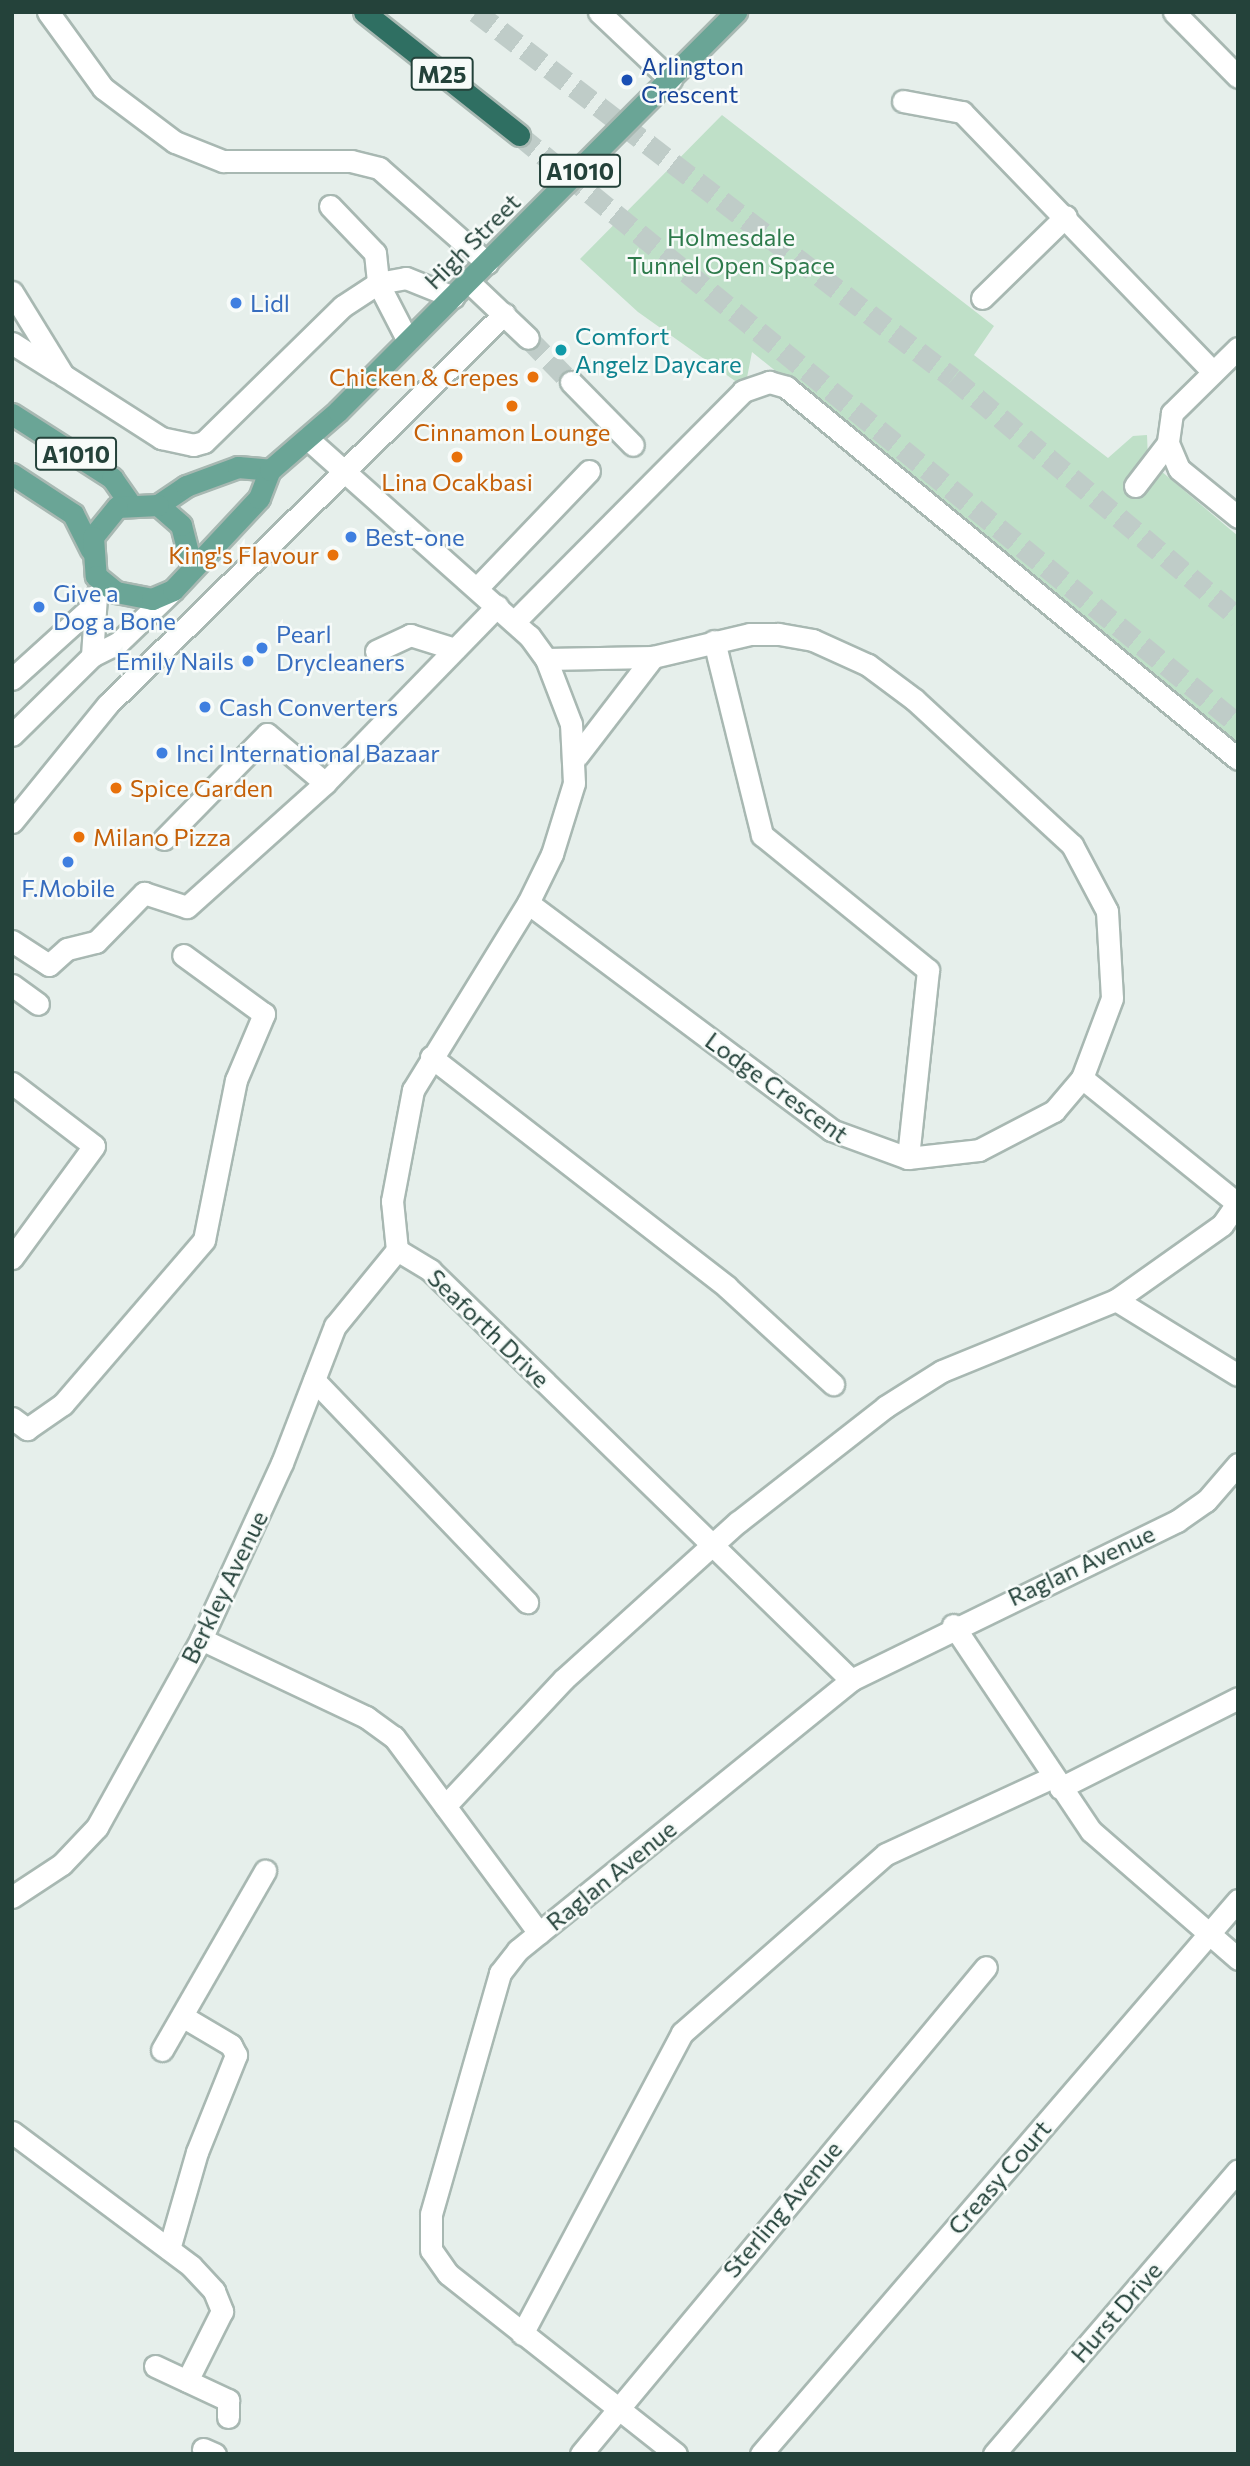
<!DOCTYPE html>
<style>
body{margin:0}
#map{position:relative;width:1250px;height:2466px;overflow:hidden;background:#e6efeb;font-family:Commissioner,sans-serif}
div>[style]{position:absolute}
.green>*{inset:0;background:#bfe0c8}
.minor-tunnel>*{height:21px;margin-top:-10.5px;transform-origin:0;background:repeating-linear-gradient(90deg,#bfccc8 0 21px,transparent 0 31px)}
.highway-tunnel>*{height:21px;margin-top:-10.5px;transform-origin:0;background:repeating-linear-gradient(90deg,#bfccc8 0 21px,transparent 0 31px)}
.roads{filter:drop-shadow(2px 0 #a8b8b2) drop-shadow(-2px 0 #a8b8b2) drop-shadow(0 2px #a8b8b2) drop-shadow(0 -2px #a8b8b2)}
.minor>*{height:21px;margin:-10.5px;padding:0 10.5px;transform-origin:10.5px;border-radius:10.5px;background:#fff}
.major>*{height:21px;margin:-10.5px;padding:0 10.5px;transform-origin:10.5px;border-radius:10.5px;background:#6aa596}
.highway>*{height:21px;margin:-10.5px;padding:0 10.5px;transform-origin:10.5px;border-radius:10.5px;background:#2f6f62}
.dots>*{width:19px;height:19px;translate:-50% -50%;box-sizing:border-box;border:4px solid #f7fbf9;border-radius:50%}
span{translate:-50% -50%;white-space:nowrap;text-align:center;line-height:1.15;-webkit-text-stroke:5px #f7fbf9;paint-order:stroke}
.shield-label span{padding:2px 5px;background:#f7fbf9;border:2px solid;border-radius:5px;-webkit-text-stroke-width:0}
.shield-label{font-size:23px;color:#24423a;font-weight:700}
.transit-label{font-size:24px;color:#164399}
.left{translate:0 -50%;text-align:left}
.park-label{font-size:24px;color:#2d7a4b}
.street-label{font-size:24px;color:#24423a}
.shop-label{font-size:24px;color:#366cbe}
.right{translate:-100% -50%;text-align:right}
.culture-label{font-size:24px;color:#0d838f}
.food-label{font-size:24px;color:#c56008}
.frame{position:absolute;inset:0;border:14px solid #24423a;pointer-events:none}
</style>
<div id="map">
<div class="green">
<div style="clip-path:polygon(722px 115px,994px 326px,974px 355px,1108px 458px,1133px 436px,1147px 435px,1148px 460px,1238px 536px,1238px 745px,752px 352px,745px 388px,638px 312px,580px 259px)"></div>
</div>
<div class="minor-tunnel">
<div style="left:528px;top:338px;width:62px;rotate:45.7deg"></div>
</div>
<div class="highway-tunnel">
<div style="left:476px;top:12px;width:601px;rotate:37.5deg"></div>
<div style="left:953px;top:378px;width:372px;rotate:40deg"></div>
<div style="left:519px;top:135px;width:929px;rotate:39.32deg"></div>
</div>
<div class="roads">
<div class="minor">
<div style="left:48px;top:12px;width:94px;rotate:54.1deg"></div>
<div style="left:103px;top:88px;width:90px;rotate:36.9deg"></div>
<div style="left:175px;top:142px;width:52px;rotate:21.6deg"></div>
<div style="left:223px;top:161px;width:128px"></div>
<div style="left:351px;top:161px;width:29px;rotate:14deg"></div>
<div style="left:379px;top:168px;width:144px;rotate:41.3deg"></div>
<div style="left:599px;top:12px;width:99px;rotate:43.4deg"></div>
<div style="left:1174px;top:12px;width:91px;rotate:45.4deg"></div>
<div style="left:903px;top:101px;width:60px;rotate:10.6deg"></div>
<div style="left:962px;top:112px;width:360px;rotate:46deg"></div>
<div style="left:330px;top:206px;width:65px;rotate:46.2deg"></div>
<div style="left:375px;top:253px;width:30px;rotate:84deg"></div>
<div style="left:378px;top:283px;width:65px;rotate:62.7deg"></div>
<div style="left:469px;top:282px;width:81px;rotate:43.5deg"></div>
<div style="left:12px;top:292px;width:97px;rotate:58.4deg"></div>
<div style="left:63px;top:375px;width:117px;rotate:32.7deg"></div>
<div style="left:161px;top:438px;width:33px;rotate:12deg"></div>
<div style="left:193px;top:445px;width:11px;rotate:-15deg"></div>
<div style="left:204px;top:442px;width:194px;rotate:-44.4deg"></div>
<div style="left:343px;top:306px;width:42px;rotate:-33.3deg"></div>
<div style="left:378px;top:283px;width:28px;rotate:-10deg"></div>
<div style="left:406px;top:278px;width:51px;rotate:22deg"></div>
<div style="left:982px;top:298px;width:117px;rotate:-44.3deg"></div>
<div style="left:12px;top:343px;width:54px;rotate:32.2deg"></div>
<div style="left:1238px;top:348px;width:93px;rotate:135.4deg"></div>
<div style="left:1172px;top:413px;width:30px;rotate:98deg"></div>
<div style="left:1168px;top:443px;width:28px;rotate:67deg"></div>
<div style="left:1179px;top:469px;width:76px;rotate:39.1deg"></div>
<div style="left:571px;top:382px;width:88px;rotate:45.5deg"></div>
<div style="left:1135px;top:486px;width:54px;rotate:-52.5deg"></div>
<div style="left:477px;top:588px;width:162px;rotate:-46.3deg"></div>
<div style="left:514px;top:622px;width:325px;rotate:-45.2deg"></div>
<div style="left:743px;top:391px;width:28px;rotate:-19deg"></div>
<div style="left:769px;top:382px;width:18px;rotate:16deg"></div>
<div style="left:786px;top:387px;width:585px;rotate:39.45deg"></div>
<div style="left:714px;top:641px;width:200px;rotate:76.1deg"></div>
<div style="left:762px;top:835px;width:214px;rotate:39.1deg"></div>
<div style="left:928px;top:970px;width:189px;rotate:96.1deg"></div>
<div style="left:376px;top:651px;width:38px;rotate:-25deg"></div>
<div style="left:410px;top:635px;width:47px;rotate:17.3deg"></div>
<div style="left:92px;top:656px;width:61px;rotate:-86.2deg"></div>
<div style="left:12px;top:679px;width:112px;rotate:-42.1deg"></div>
<div style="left:12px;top:735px;width:112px;rotate:-44.6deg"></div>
<div style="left:92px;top:656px;width:29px;rotate:-27deg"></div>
<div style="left:118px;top:643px;width:76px;rotate:-43.9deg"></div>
<div style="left:577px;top:756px;width:125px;rotate:-52.5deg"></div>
<div style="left:12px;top:822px;width:152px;rotate:-50.9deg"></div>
<div style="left:108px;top:704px;width:556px;rotate:-44.56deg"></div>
<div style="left:164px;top:839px;width:147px;rotate:-45.6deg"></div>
<div style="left:267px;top:734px;width:76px;rotate:40.2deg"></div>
<div style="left:528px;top:903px;width:379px;rotate:36.8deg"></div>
<div style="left:831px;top:1130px;width:82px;rotate:20deg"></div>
<div style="left:908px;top:1158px;width:71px;rotate:-6.4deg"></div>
<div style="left:979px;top:1150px;width:85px;rotate:-27.5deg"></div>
<div style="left:1054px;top:1111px;width:43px;rotate:-49.7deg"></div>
<div style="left:1082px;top:1078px;width:85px;rotate:-69.4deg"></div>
<div style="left:1112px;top:998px;width:87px;rotate:-93.3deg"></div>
<div style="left:1107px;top:911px;width:75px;rotate:-117.9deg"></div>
<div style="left:1072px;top:845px;width:214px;rotate:-137.3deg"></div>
<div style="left:915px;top:700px;width:59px;rotate:-143.3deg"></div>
<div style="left:868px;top:665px;width:60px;rotate:-155.6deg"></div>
<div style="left:813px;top:640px;width:36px;rotate:-170deg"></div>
<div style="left:778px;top:634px;width:28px;rotate:180deg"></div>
<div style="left:750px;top:634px;width:100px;rotate:166.7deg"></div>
<div style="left:653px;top:657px;width:107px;rotate:178.9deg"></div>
<div style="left:12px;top:941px;width:44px;rotate:33deg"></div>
<div style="left:49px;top:965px;width:24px;rotate:-42deg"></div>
<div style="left:67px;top:949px;width:30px;rotate:-14deg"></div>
<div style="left:96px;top:942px;width:69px;rotate:-45.6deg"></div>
<div style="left:144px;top:893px;width:45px;rotate:18deg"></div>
<div style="left:187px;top:907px;width:186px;rotate:-41.9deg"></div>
<div style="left:325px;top:783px;width:247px;rotate:-45.8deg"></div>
<div style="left:12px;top:985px;width:32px;rotate:36deg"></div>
<div style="left:431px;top:1057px;width:375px;rotate:37.8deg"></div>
<div style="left:727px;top:1287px;width:144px;rotate:42.5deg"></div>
<div style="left:1082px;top:1078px;width:201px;rotate:38.9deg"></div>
<div style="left:12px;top:1083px;width:103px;rotate:37.5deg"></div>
<div style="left:94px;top:1146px;width:139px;rotate:126.2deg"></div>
<div style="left:397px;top:1250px;width:39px;rotate:31deg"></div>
<div style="left:430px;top:1270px;width:588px;rotate:44.24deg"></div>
<div style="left:1116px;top:1300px;width:143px;rotate:31.6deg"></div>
<div style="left:314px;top:1380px;width:308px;rotate:46.2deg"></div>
<div style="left:12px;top:1418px;width:19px;rotate:36deg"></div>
<div style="left:27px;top:1429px;width:44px;rotate:-34.8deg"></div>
<div style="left:63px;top:1404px;width:216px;rotate:-49.3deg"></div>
<div style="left:204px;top:1240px;width:163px;rotate:-78.7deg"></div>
<div style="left:236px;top:1080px;width:72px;rotate:-67deg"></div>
<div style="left:264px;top:1014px;width:100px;rotate:-143.9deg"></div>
<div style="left:953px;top:1625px;width:248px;rotate:56.2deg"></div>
<div style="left:1091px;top:1831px;width:195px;rotate:41deg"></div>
<div style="left:201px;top:1639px;width:183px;rotate:25.3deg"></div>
<div style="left:366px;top:1717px;width:34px;rotate:36deg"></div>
<div style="left:394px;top:1737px;width:244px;rotate:53.5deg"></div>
<div style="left:1060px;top:1788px;width:199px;rotate:-26.8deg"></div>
<div style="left:445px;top:1806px;width:174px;rotate:-46.9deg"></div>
<div style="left:564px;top:1679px;width:234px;rotate:-42.1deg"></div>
<div style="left:738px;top:1522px;width:187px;rotate:-38deg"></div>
<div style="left:885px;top:1407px;width:67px;rotate:-32.3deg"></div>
<div style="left:942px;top:1371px;width:188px;rotate:-22.2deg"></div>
<div style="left:1116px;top:1300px;width:130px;rotate:-35.3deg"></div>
<div style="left:1222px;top:1225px;width:28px;rotate:-55deg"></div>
<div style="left:12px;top:1897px;width:60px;rotate:-33.4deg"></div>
<div style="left:62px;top:1864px;width:51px;rotate:-46.6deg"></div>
<div style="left:97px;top:1827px;width:215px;rotate:-61deg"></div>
<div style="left:201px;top:1639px;width:194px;rotate:-65.3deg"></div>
<div style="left:282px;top:1463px;width:147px;rotate:-68.9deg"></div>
<div style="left:335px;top:1326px;width:98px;rotate:-50.8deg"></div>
<div style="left:397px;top:1250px;width:49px;rotate:-95.8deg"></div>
<div style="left:392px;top:1201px;width:113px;rotate:-79.3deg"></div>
<div style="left:413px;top:1090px;width:220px;rotate:-58.4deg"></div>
<div style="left:528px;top:903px;width:55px;rotate:-63.9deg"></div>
<div style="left:552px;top:854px;width:74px;rotate:-72.8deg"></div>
<div style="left:574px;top:783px;width:59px;rotate:-92.9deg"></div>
<div style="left:571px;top:724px;width:70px;rotate:-111deg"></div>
<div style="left:546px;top:659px;width:29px;rotate:-126deg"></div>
<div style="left:529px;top:636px;width:297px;rotate:-138.3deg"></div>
<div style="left:162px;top:2050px;width:207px;rotate:-60.1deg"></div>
<div style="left:12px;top:2132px;width:224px;rotate:36.8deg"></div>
<div style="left:191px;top:2266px;width:34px;rotate:47deg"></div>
<div style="left:214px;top:2291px;width:22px;rotate:68deg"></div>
<div style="left:222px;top:2311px;width:78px;rotate:116.6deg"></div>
<div style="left:169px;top:2249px;width:101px;rotate:-73.9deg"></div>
<div style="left:197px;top:2152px;width:105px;rotate:-68.1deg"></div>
<div style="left:236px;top:2055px;width:11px;rotate:-117deg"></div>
<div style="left:231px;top:2045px;width:57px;rotate:-149.4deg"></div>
<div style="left:522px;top:2334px;width:341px;rotate:-62deg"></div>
<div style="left:682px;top:2033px;width:271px;rotate:-41.3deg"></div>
<div style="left:886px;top:1854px;width:184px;rotate:-24.8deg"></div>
<div style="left:155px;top:2366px;width:81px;rotate:25deg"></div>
<div style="left:228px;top:2400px;width:17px;rotate:90deg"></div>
<div style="left:203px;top:2449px;width:13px;rotate:23deg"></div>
<div style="left:581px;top:2454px;width:633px;rotate:-50.25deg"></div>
<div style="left:676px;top:2454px;width:290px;rotate:-141.7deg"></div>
<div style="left:448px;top:2274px;width:29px;rotate:-125deg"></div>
<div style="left:431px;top:2250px;width:36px;rotate:-90deg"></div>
<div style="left:431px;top:2214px;width:251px;rotate:-74deg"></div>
<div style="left:500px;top:1973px;width:29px;rotate:-52deg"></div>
<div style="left:518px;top:1950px;width:429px;rotate:-39deg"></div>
<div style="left:851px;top:1680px;width:363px;rotate:-26deg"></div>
<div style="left:1177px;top:1521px;width:35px;rotate:-35deg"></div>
<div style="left:1206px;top:1501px;width:49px;rotate:-49.1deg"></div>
<div style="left:761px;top:2454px;width:731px;rotate:-49.27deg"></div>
<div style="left:994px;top:2454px;width:374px;rotate:-49.3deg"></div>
</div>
<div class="major">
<div style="left:12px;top:414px;width:119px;rotate:32.6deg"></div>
<div style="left:112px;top:478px;width:32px;rotate:55deg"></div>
<div style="left:12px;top:474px;width:73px;rotate:33.3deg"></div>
<div style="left:73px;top:514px;width:40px;rotate:63.4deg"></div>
<div style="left:158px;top:505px;width:34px;rotate:-34deg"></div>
<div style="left:186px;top:486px;width:55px;rotate:-20.1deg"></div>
<div style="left:238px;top:467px;width:32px;rotate:5deg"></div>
<div style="left:191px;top:564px;width:40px;rotate:-104.4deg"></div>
<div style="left:181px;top:525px;width:30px;rotate:-139deg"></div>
<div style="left:158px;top:505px;width:41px;rotate:177.2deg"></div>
<div style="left:117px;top:507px;width:38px;rotate:129deg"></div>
<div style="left:93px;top:537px;width:39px;rotate:86deg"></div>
<div style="left:96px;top:576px;width:26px;rotate:39deg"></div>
<div style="left:116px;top:592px;width:37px;rotate:11deg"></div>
<div style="left:152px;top:599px;width:23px;rotate:-23deg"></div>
<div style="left:173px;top:590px;width:126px;rotate:-46.9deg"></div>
<div style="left:259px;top:498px;width:30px;rotate:-69deg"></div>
<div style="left:270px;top:470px;width:90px;rotate:-40.9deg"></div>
<div style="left:338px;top:411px;width:564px;rotate:-45.07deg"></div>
</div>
<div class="highway">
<div style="left:364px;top:12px;width:198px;rotate:38.4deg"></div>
</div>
</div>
<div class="dots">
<div style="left:627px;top:80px;background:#1a4fb4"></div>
<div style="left:236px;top:303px;background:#3f7fe0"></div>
<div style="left:561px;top:350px;background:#0f9aa8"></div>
<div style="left:533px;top:377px;background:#e8710a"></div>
<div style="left:512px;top:406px;background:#e8710a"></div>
<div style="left:457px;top:457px;background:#e8710a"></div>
<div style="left:351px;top:537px;background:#3f7fe0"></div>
<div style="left:333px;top:555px;background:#e8710a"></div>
<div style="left:39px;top:607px;background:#3f7fe0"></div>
<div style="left:262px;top:648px;background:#3f7fe0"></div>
<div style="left:248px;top:661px;background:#3f7fe0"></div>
<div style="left:205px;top:707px;background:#3f7fe0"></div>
<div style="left:162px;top:753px;background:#3f7fe0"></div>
<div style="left:116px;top:788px;background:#e8710a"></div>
<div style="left:79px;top:837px;background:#e8710a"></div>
<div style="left:68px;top:862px;background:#3f7fe0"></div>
</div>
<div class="shield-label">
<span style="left:442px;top:74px">M25</span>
<span style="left:580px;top:171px">A1010</span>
<span style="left:76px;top:454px">A1010</span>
</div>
<div class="transit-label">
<span class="left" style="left:641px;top:80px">Arlington<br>Crescent</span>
</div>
<div class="park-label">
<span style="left:731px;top:251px">Holmesdale<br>Tunnel Open Space</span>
</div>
<div class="street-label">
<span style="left:472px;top:241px;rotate:-45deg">High Street</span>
<span style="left:777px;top:1087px;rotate:36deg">Lodge Crescent</span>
<span style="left:489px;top:1328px;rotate:44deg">Seaforth Drive</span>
<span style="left:1081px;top:1565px;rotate:-25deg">Raglan Avenue</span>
<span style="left:224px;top:1587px;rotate:-64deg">Berkley Avenue</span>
<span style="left:611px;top:1875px;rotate:-39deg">Raglan Avenue</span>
<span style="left:999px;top:2177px;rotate:-49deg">Creasy Court</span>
<span style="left:782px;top:2209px;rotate:-50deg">Sterling Avenue</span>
<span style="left:1116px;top:2312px;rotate:-49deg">Hurst Drive</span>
</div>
<div class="shop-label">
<span class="left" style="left:250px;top:303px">Lidl</span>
<span class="left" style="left:365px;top:537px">Best-one</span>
<span class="left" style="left:53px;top:607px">Give a<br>Dog a Bone</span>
<span class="left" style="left:276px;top:648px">Pearl<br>Drycleaners</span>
<span class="right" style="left:234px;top:661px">Emily Nails</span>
<span class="left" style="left:219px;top:707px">Cash Converters</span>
<span class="left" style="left:176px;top:753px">Inci International Bazaar</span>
<span style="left:68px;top:888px">F.Mobile</span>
</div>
<div class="culture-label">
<span class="left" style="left:575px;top:350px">Comfort<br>Angelz Daycare</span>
</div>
<div class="food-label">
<span class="right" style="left:519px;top:377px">Chicken &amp; Crepes</span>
<span style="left:512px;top:432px">Cinnamon Lounge</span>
<span style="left:457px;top:482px">Lina Ocakbasi</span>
<span class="right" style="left:319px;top:555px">King's Flavour</span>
<span class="left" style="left:130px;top:788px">Spice Garden</span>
<span class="left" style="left:93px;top:837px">Milano Pizza</span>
</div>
<div class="frame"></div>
</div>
